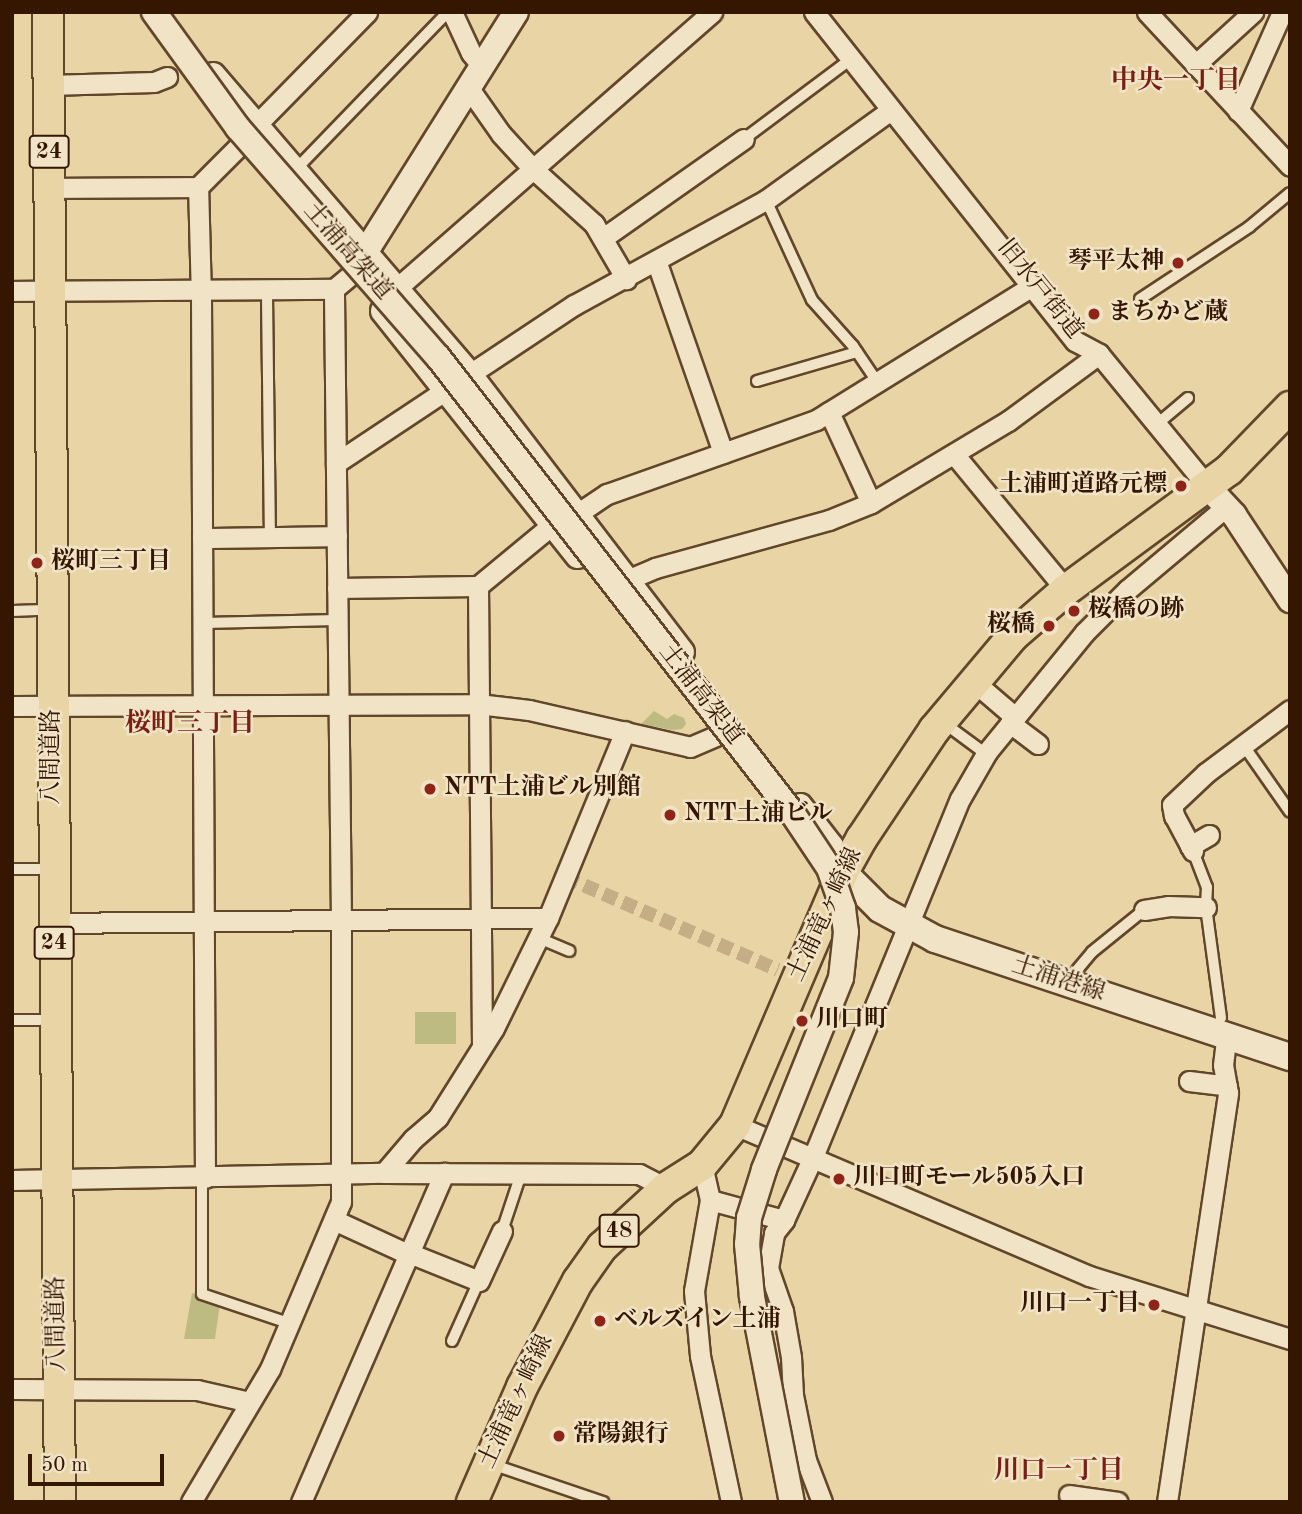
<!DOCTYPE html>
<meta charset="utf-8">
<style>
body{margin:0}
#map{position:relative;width:1302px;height:1514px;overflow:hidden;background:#e9d4a6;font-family:"Old Standard TT","Noto Serif JP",serif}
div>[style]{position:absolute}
.green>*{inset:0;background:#bdbb82;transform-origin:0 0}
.pedestrian-tunnel>*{height:14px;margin-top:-7px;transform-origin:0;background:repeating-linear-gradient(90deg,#c5ae85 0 14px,transparent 0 21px)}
.roads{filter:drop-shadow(2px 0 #62462a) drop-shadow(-2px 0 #62462a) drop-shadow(0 2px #62462a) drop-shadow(0 -2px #62462a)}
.service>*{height:10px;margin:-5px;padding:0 5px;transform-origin:5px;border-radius:5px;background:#f1e3c5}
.minor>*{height:19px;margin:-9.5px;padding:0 9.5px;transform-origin:9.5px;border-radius:9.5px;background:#f1e3c5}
.tertiary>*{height:24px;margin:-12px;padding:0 12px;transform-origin:12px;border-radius:12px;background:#f1e3c5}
.secondary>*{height:26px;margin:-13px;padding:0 13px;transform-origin:13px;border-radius:13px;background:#f1e3c5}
.primary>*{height:30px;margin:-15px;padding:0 15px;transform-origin:15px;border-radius:15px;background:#e9d4a6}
.bridges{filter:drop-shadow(2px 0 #62462a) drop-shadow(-2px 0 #62462a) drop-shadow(0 2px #62462a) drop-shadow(0 -2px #62462a)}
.tertiary-bridge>*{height:24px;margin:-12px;padding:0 12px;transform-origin:12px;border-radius:12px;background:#f1e3c5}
.dots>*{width:19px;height:19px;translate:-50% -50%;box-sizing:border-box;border:4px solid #f1e3c5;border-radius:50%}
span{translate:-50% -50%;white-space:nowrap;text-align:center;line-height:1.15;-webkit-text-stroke:5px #f1e3c5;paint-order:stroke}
.shield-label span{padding:2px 5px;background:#f1e3c5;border:2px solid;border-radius:5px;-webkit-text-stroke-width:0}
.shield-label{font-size:23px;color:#351601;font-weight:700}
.street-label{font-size:24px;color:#351601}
.poi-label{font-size:24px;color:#351601;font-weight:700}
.right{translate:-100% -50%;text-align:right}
.left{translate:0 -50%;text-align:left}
.neighbourhood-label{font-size:26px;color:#7a1f14;font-weight:700}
.frame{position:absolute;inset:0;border:14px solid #351601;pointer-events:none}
.scale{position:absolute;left:28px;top:1454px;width:136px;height:32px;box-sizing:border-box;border:4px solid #351601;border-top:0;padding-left:9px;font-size:21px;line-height:24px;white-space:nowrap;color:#351601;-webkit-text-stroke:5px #f1e3c5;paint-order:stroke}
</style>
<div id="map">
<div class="green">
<div style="clip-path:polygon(654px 711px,667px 719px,674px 714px,684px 718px,686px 724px,682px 729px,672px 730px,641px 724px)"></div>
<div style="left:456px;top:1012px;width:32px;height:41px;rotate:90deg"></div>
<div style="clip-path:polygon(192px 1293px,220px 1303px,215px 1339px,184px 1339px)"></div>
</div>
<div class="pedestrian-tunnel">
<div style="left:565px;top:877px;width:232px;rotate:23.6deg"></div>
</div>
<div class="roads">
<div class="service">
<div style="left:744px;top:139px;width:124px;rotate:-36.8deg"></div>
<div style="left:302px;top:163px;width:210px;rotate:-46deg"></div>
<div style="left:766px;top:200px;width:110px;rotate:65.3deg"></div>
<div style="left:812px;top:300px;width:62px;rotate:48.3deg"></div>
<div style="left:853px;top:346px;width:45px;rotate:56deg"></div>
<div style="left:267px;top:296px;width:241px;rotate:89.3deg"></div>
<div style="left:1140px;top:299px;width:131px;rotate:-33.4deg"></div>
<div style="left:1249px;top:227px;width:53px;rotate:-39.7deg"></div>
<div style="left:757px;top:381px;width:104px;rotate:-16.2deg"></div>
<div style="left:1156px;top:425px;width:42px;rotate:-40.2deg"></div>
<div style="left:12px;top:611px;width:25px;rotate:-2deg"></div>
<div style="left:203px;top:623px;width:134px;rotate:-1.3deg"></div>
<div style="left:944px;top:723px;width:52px;rotate:36.4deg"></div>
<div style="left:1244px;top:746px;width:80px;rotate:55.1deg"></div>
<div style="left:1193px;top:851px;width:39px;rotate:69deg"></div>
<div style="left:1207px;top:887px;width:20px;rotate:93deg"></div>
<div style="left:1206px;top:907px;width:112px;rotate:82.3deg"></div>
<div style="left:12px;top:869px;width:27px"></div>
<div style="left:539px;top:938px;width:33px;rotate:23deg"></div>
<div style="left:1077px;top:970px;width:23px;rotate:-50deg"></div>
<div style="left:1092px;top:952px;width:67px;rotate:-38.9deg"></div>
<div style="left:12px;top:1020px;width:28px"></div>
<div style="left:202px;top:1178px;width:116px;rotate:90deg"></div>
<div style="left:202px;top:1294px;width:94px;rotate:18.6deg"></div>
<div style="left:502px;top:1231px;width:60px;rotate:-71.6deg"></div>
<div style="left:452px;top:1341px;width:66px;rotate:-65.8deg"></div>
<div style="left:503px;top:1468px;width:106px;rotate:18.8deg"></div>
</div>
<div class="minor">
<div style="left:452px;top:12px;width:45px;rotate:65.1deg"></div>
<div style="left:471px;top:53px;width:17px;rotate:50deg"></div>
<div style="left:814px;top:12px;width:420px;rotate:51.6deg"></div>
<div style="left:1075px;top:341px;width:27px;rotate:28deg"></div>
<div style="left:1099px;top:354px;width:171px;rotate:50.7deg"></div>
<div style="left:1147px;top:12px;width:210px;rotate:47.1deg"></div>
<div style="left:1195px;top:65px;width:79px;rotate:-42.4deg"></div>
<div style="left:48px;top:85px;width:106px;rotate:-1.6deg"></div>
<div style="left:154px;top:82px;width:14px;rotate:-21deg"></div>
<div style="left:468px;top:87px;width:57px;rotate:54.9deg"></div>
<div style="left:501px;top:134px;width:46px;rotate:47.6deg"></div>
<div style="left:532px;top:168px;width:84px;rotate:42.1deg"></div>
<div style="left:594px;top:224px;width:64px;rotate:59.8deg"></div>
<div style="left:1238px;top:111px;width:108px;rotate:-66deg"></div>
<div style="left:262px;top:119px;width:150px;rotate:-45.5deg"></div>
<div style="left:49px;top:188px;width:149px;rotate:-0.4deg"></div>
<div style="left:603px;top:238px;width:172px;rotate:-35.1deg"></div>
<div style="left:657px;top:263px;width:201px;rotate:70.8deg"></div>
<div style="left:397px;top:288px;width:419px;rotate:-41.2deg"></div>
<div style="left:12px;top:291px;width:322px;rotate:-0.4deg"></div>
<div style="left:829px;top:412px;width:100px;rotate:65.2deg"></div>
<div style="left:954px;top:454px;width:176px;rotate:50.5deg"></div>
<div style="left:336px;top:463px;width:286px;rotate:-33.6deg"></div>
<div style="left:574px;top:305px;width:219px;rotate:-28.7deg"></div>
<div style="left:766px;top:200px;width:154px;rotate:-35.8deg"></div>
<div style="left:202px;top:538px;width:135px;rotate:-0.8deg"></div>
<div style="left:627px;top:580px;width:30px;rotate:-23deg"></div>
<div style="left:655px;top:568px;width:180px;rotate:-15.4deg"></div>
<div style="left:829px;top:520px;width:45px;rotate:-22deg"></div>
<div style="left:871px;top:503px;width:160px;rotate:-30.9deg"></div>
<div style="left:1008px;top:421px;width:113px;rotate:-36.4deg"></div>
<div style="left:478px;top:586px;width:459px;rotate:89.5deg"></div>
<div style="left:337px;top:588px;width:141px;rotate:-0.8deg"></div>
<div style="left:478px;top:586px;width:96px;rotate:-39.5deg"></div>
<div style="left:552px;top:525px;width:27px;rotate:-24deg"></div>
<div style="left:577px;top:514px;width:36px;rotate:-34deg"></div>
<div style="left:607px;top:494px;width:222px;rotate:-19.5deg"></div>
<div style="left:816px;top:420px;width:256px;rotate:-31.8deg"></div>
<div style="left:973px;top:681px;width:55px;rotate:40.6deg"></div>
<div style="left:12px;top:706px;width:466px;rotate:-0.2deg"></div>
<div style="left:478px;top:704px;width:51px;rotate:6.7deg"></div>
<div style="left:529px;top:710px;width:165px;rotate:12.9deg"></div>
<div style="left:690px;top:747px;width:33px;rotate:-23deg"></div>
<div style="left:1010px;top:723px;width:35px;rotate:37deg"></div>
<div style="left:1190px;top:846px;width:22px;rotate:-30deg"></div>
<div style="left:1193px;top:851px;width:40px;rotate:-118deg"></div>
<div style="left:1174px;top:816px;width:11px;rotate:-100deg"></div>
<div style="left:1172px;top:805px;width:47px;rotate:-43.3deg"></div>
<div style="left:1206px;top:773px;width:105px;rotate:-36.9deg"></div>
<div style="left:1144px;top:910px;width:24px;rotate:-9deg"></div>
<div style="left:1168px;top:906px;width:38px;rotate:2deg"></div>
<div style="left:54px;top:923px;width:494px;rotate:-0.6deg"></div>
<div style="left:1189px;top:1081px;width:38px;rotate:7deg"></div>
<div style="left:735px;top:1125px;width:385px;rotate:23.1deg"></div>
<div style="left:1089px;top:1276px;width:211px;rotate:17.4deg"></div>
<div style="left:702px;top:1165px;width:36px;rotate:77deg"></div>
<div style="left:710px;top:1200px;width:92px;rotate:100deg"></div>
<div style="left:694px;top:1291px;width:65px;rotate:84.7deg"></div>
<div style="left:700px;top:1356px;width:149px;rotate:78deg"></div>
<div style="left:384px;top:1173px;width:45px;rotate:-49.5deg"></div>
<div style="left:413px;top:1139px;width:33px;rotate:-41deg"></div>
<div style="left:438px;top:1117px;width:105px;rotate:-57.8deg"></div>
<div style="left:494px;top:1028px;width:123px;rotate:-63.9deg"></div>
<div style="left:548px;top:918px;width:202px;rotate:-67.6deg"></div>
<div style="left:205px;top:1178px;width:880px;rotate:-90.26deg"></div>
<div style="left:201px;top:298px;width:111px;rotate:-91.5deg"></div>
<div style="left:198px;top:187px;width:59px;rotate:-45deg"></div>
<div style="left:12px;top:1180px;width:372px;rotate:-1.1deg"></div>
<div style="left:384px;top:1173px;width:255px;rotate:0.2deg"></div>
<div style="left:639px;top:1174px;width:30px;rotate:27deg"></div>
<div style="left:710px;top:1200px;width:77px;rotate:15.1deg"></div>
<div style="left:334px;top:1220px;width:81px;rotate:24.7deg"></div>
<div style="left:409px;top:1253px;width:75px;rotate:21.8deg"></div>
<div style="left:479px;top:1281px;width:55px;rotate:-65.3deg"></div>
<div style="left:12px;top:1389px;width:185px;rotate:0.3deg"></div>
<div style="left:197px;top:1390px;width:54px;rotate:12.8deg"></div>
<div style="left:1069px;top:1495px;width:49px;rotate:8.1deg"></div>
<div style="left:191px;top:1502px;width:155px;rotate:-59.3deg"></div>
<div style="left:270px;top:1369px;width:181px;rotate:-67deg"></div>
<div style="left:341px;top:1202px;width:282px;rotate:-90deg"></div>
<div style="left:341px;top:920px;width:631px;rotate:-90.64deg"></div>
<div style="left:334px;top:289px;width:23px;rotate:-40deg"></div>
<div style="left:301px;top:1502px;width:359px;rotate:-66.5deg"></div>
<div style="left:822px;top:1502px;width:45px;rotate:-110.9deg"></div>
<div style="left:806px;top:1460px;width:66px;rotate:-101.3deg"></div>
<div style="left:793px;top:1395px;width:38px;rotate:-93deg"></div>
<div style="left:791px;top:1357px;width:47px;rotate:-99.9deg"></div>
<div style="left:783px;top:1311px;width:46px;rotate:-109.2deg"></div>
<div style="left:768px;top:1268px;width:36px;rotate:-80deg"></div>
<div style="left:774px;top:1233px;width:16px;rotate:-52deg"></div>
<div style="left:784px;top:1220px;width:69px;rotate:-65.3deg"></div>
<div style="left:813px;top:1157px;width:387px;rotate:-67.7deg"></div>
<div style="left:960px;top:799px;width:54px;rotate:-60.1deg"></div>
<div style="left:987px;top:752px;width:154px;rotate:-50.8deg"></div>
<div style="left:1084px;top:633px;width:61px;rotate:-45deg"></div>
<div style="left:1127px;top:590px;width:131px;rotate:-40deg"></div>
<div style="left:1167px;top:1502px;width:414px;rotate:-81.5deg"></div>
<div style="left:1228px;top:1093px;width:28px;rotate:-100deg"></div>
<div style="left:1223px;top:1065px;width:31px;rotate:-83deg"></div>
</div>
<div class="tertiary">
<div style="left:213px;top:75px;width:395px;rotate:49.4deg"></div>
<div style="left:470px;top:375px;width:349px;rotate:52.6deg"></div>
<div style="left:358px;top:264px;width:297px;rotate:-57.9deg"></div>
<div style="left:383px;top:311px;width:313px;rotate:51.5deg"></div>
<div style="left:1207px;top:486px;width:40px;rotate:47deg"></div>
<div style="left:1234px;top:515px;width:102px;rotate:56.6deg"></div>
<div style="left:800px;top:806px;width:51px;rotate:52.2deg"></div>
<div style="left:831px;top:846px;width:29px;rotate:65deg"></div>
</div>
<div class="secondary">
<div style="left:843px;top:872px;width:52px;rotate:45deg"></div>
<div style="left:880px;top:909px;width:63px;rotate:28.6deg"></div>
<div style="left:935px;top:939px;width:374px;rotate:18.4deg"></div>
</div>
<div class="primary">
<div style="left:48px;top:12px;width:1490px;rotate:89.54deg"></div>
<div style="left:472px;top:1502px;width:125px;rotate:-66.5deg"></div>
<div style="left:522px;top:1387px;width:120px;rotate:-62.2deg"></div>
<div style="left:578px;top:1281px;width:42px;rotate:-54.8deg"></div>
<div style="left:602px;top:1247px;width:87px;rotate:-42.7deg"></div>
<div style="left:666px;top:1188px;width:43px;rotate:-32.6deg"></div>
<div style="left:702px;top:1165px;width:52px;rotate:-50.5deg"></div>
<div style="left:735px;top:1125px;width:275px;rotate:-66.9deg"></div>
<div style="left:843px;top:872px;width:39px;rotate:-61deg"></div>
<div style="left:862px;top:838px;width:130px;rotate:-56.3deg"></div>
<div style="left:934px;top:730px;width:123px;rotate:-50deg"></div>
<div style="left:1013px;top:636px;width:70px;rotate:-41deg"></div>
<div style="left:1066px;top:590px;width:202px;rotate:-36.4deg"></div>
<div style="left:1229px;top:470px;width:88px;rotate:-45.9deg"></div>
</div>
</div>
<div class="bridges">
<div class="tertiary-bridge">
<div style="left:154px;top:12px;width:143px;rotate:54.1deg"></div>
<div style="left:238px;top:128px;width:304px;rotate:48.9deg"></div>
<div style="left:438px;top:357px;width:579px;rotate:52.16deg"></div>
<div style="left:793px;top:814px;width:65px;rotate:56.3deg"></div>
<div style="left:829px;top:868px;width:42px;rotate:70.7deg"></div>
<div style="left:843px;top:908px;width:24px;rotate:83deg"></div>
<div style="left:846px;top:932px;width:46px;rotate:96.2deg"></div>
<div style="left:841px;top:978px;width:207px;rotate:111.9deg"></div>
<div style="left:764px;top:1170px;width:50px;rotate:107.4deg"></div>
<div style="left:749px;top:1218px;width:26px;rotate:94deg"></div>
<div style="left:747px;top:1244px;width:53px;rotate:84.6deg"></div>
<div style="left:752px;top:1297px;width:209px;rotate:79deg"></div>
</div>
</div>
<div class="dots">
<div style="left:1178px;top:263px;background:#8f2418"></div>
<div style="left:1094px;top:314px;background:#8f2418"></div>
<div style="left:1181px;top:486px;background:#8f2418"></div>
<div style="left:37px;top:563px;background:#8f2418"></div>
<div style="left:1074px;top:611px;background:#8f2418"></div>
<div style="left:1049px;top:626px;background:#8f2418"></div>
<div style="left:430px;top:789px;background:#8f2418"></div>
<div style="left:670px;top:815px;background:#8f2418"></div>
<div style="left:802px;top:1021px;background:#8f2418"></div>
<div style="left:839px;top:1179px;background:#8f2418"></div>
<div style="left:1154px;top:1305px;background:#8f2418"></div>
<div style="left:600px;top:1321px;background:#8f2418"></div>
<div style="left:559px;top:1436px;background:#8f2418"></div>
</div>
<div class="shield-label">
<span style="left:49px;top:152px">24</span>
<span style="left:54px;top:943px">24</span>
<span style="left:619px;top:1231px">48</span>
</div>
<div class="street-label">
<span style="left:347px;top:252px;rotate:49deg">土浦高架道</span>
<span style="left:1039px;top:290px;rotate:51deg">旧水戸街道</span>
<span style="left:700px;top:695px;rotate:52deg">土浦高架道</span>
<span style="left:53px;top:757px;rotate:-90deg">八間道路</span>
<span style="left:826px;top:915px;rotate:-65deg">土浦竜ヶ崎線</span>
<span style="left:1058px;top:980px;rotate:18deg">土浦港線</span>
<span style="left:58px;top:1324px;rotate:-91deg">八間道路</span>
<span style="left:517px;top:1402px;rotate:-65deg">土浦竜ヶ崎線</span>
</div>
<div class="poi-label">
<span class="right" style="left:1164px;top:263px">琴平太神</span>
<span class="left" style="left:1108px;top:314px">まちかど蔵</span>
<span class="right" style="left:1167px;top:486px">土浦町道路元標</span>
<span class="left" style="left:51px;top:563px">桜町三丁目</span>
<span class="left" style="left:1088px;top:611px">桜橋の跡</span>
<span class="right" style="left:1035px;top:626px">桜橋</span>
<span class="left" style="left:444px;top:789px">NTT土浦ビル別館</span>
<span class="left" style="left:684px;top:815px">NTT土浦ビル</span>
<span class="left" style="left:816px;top:1021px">川口町</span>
<span class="left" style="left:853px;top:1179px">川口町モール505入口</span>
<span class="right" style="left:1140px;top:1305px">川口一丁目</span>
<span class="left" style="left:614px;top:1321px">ベルズイン土浦</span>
<span class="left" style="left:573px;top:1436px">常陽銀行</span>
</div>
<div class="neighbourhood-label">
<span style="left:1176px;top:82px">中央一丁目</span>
<span style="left:190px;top:725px">桜町三丁目</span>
<span style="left:1059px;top:1472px">川口一丁目</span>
</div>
<div class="frame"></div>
<div class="scale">50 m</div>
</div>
